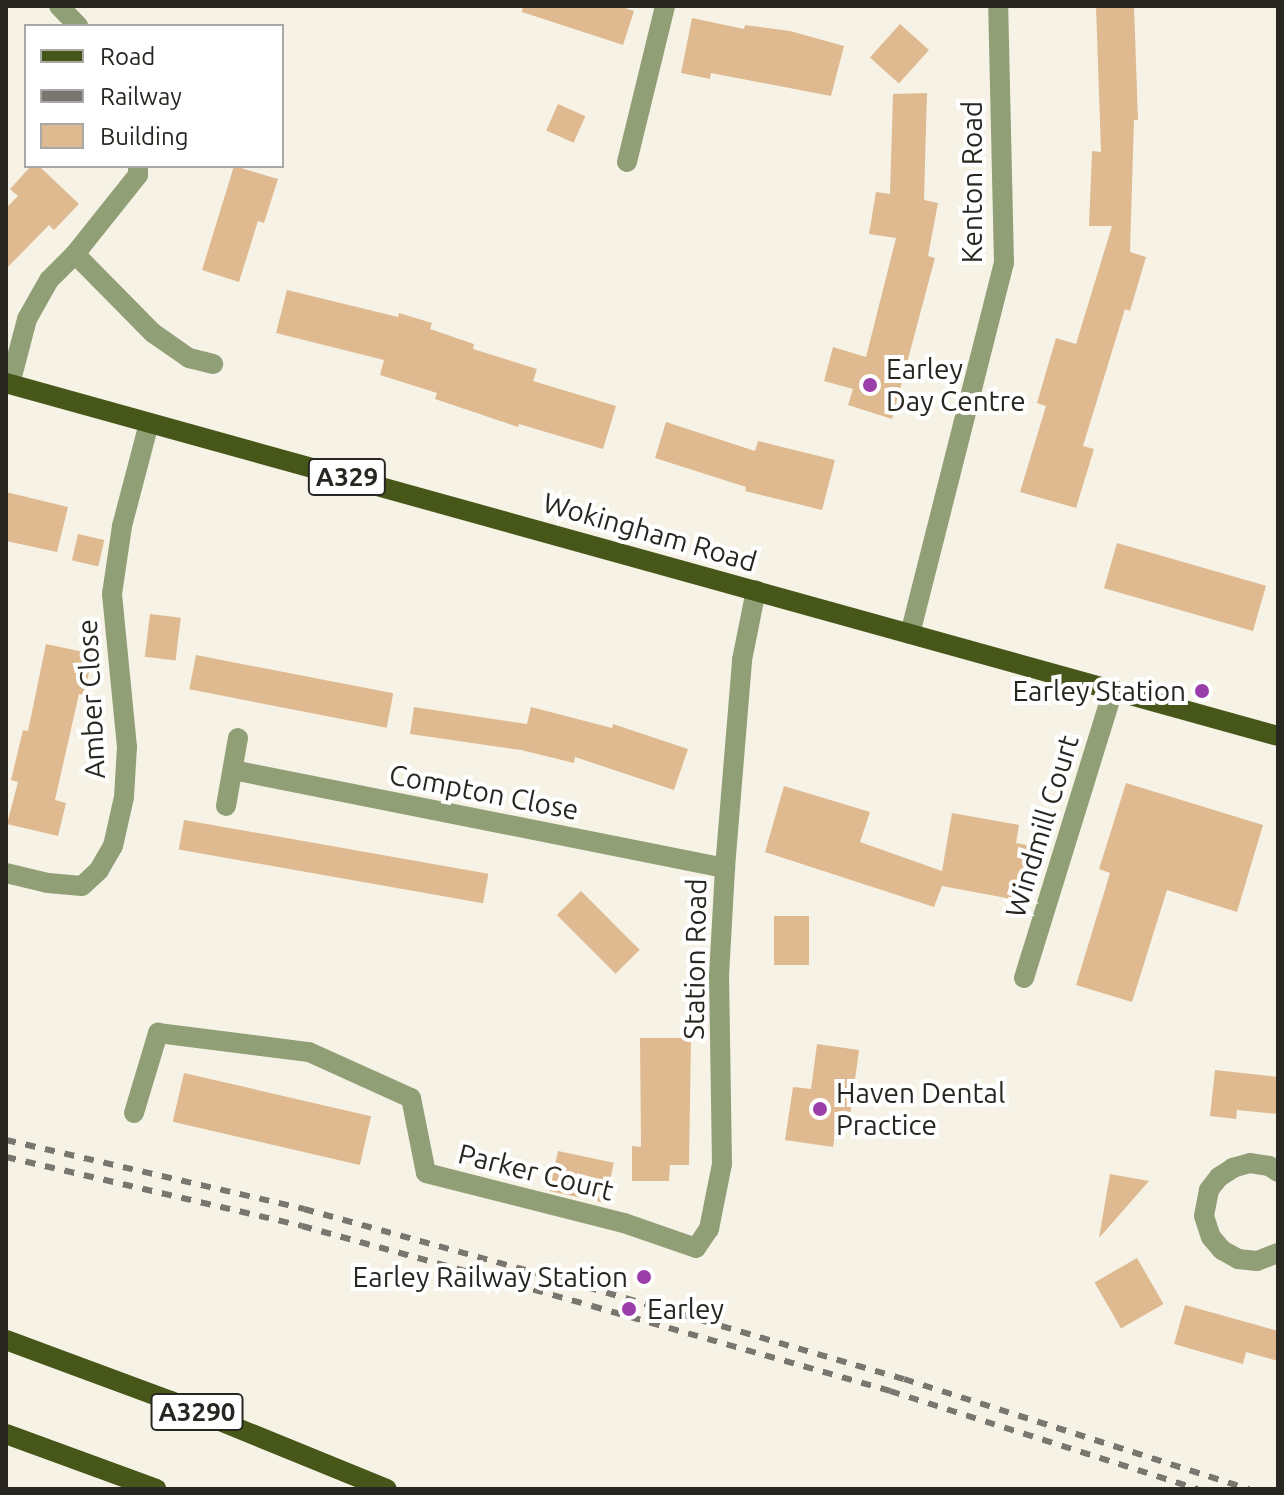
<!DOCTYPE html>
<style>
body{margin:0}
#map{position:relative;width:1284px;height:1495px;overflow:hidden;background:#f6f3e6;font-family:Ubuntu,sans-serif}
div>[style]{position:absolute}
.building>*{inset:0;background:#dfba91;transform-origin:0 0}
.minor>*{height:20px;margin:-10px;padding:0 10px;transform-origin:10px;border-radius:10px;background:#919f77}
.major>*{height:20px;margin:-10px;padding:0 10px;transform-origin:10px;border-radius:10px;background:#465719}
.rail>*{height:6px;margin-top:-3px;transform-origin:0;background:repeating-linear-gradient(90deg,#78766e 0 10px,transparent 0 20px)}
.dots>*{width:22px;height:22px;translate:-50% -50%;box-sizing:border-box;border:4px solid #fff;border-radius:50%}
span{translate:-50% -50%;white-space:nowrap;text-align:center;line-height:1.15;-webkit-text-stroke:8px #fff;paint-order:stroke}
.shield-label span{padding:2px 6px;background:#fff;border:2px solid;border-radius:6px;-webkit-text-stroke-width:0}
.shield-label{font-size:26px;color:#272621;font-weight:700}
.street-label{font-size:28px;color:#272621}
.poi-label{font-size:28px;color:#272621}
.left{translate:0 -50%;text-align:left}
.right{translate:-100% -50%;text-align:right}
.frame{position:absolute;inset:0;border:8px solid #272621;pointer-events:none}
.legend{position:absolute;left:24px;top:24px;width:260px;height:144px;box-sizing:border-box;background:#fff;border:2px solid #a9a8a6;margin:0;padding:10px 14px;list-style:none;font-size:24px;color:#272621}
.legend li{display:flex;align-items:center;gap:16px;height:40px}
.legend b{width:40px;border:2px solid #a9a8a6}
</style>
<div id="map">
<div class="building">
<div style="clip-path:polygon(523px 6px,619px 6px,634px 11px,623px 45px,522px 12px)"></div>
<div style="clip-path:polygon(1096px 6px,1134px 6px,1138px 120px,1134px 120px,1130px 252px,1146px 257px,1130px 311px,1125px 309px,1083px 446px,1094px 449px,1076px 508px,1020px 492px,1046px 406px,1037px 403px,1056px 338px,1076px 344px,1112px 226px,1089px 226px,1092px 151px,1101px 152px)"></div>
<div style="clip-path:polygon(692px 18px,744px 29px,745px 25px,790px 31px,844px 46px,831px 96px,711px 73px,710px 79px,681px 73px)"></div>
<div style="left:900px;top:24px;width:39px;height:45px;rotate:42deg"></div>
<div style="clip-path:polygon(927px 93px,924px 200px,938px 203px,928px 256px,935px 258px,892px 419px,848px 405px,853px 389px,824px 381px,833px 347px,866px 357px,896px 238px,869px 234px,876px 192px,890px 194px,893px 94px)"></div>
<div style="left:558px;top:104px;width:30px;height:29px;rotate:24deg"></div>
<div style="clip-path:polygon(31px 166px,39px 166px,79px 204px,54px 230px,49px 225px,6px 269px,6px 208px,18px 196px,10px 189px)"></div>
<div style="clip-path:polygon(234px 166px,278px 179px,264px 223px,258px 221px,239px 282px,202px 270px)"></div>
<div style="clip-path:polygon(287px 290px,398px 317px,399px 313px,432px 323px,430px 329px,474px 344px,473px 349px,537px 369px,533px 381px,616px 406px,603px 449px,519px 424px,518px 427px,435px 399px,437px 393px,380px 375px,384px 360px,276px 333px)"></div>
<div style="clip-path:polygon(666px 422px,755px 451px,758px 441px,835px 460px,822px 510px,745px 491px,746px 487px,655px 458px)"></div>
<div style="clip-path:polygon(6px 492px,68px 507px,57px 552px,6px 541px)"></div>
<div style="left:78px;top:534px;width:27px;height:27px;rotate:13deg"></div>
<div style="left:1117px;top:543px;width:155px;height:47px;rotate:16deg"></div>
<div style="left:150px;top:614px;width:31px;height:43px;rotate:7deg"></div>
<div style="clip-path:polygon(46px 644px,93px 654px,84px 695px,79px 694px,55px 800px,66px 803px,58px 836px,7px 824px,18px 782px,11px 780px,23px 730px,28px 731px)"></div>
<div style="left:196px;top:655px;width:201px;height:35px;rotate:11deg"></div>
<div style="clip-path:polygon(414px 707px,527px 724px,531px 707px,612px 728px,613px 724px,688px 749px,674px 790px,575px 757px,574px 763px,521px 750px,410px 734px)"></div>
<div style="clip-path:polygon(1126px 783px,1263px 825px,1237px 912px,1167px 890px,1132px 1002px,1076px 985px,1110px 873px,1099px 869px)"></div>
<div style="clip-path:polygon(784px 786px,870px 812px,860px 842px,942px 871px,952px 813px,1019px 825px,1016px 843px,1032px 846px,1022px 901px,942px 886px,934px 907px,765px 852px)"></div>
<div style="left:184px;top:820px;width:309px;height:30px;rotate:10deg"></div>
<div style="left:581px;top:891px;width:83px;height:34px;rotate:45deg"></div>
<div style="left:774px;top:916px;width:35px;height:49px"></div>
<div style="clip-path:polygon(640px 1038px,691px 1038px,689px 1165px,670px 1165px,669px 1181px,632px 1181px,632px 1146px,641px 1147px)"></div>
<div style="clip-path:polygon(817px 1044px,859px 1050px,849px 1124px,837px 1122px,833px 1147px,785px 1140px,793px 1087px,811px 1089px)"></div>
<div style="clip-path:polygon(1215px 1070px,1278px 1077px,1278px 1114px,1237px 1110px,1236px 1119px,1210px 1116px)"></div>
<div style="left:184px;top:1073px;width:192px;height:50px;rotate:13deg"></div>
<div style="left:558px;top:1151px;width:57px;height:41px;rotate:12deg"></div>
<div style="clip-path:polygon(1110px 1174px,1149px 1181px,1099px 1238px)"></div>
<div style="left:1137px;top:1258px;width:53px;height:49px;rotate:60deg"></div>
<div style="clip-path:polygon(1185px 1305px,1278px 1331px,1278px 1361px,1246px 1352px,1243px 1364px,1174px 1344px)"></div>
</div>
<div class="minor">
<div style="left:59px;top:6px;width:28px;rotate:46deg"></div>
<div style="left:627px;top:162px;width:161px;rotate:-76.3deg"></div>
<div style="left:75px;top:254px;width:111px;rotate:45.4deg"></div>
<div style="left:153px;top:333px;width:44px;rotate:34.8deg"></div>
<div style="left:189px;top:358px;width:25px;rotate:14deg"></div>
<div style="left:10px;top:384px;width:67px;rotate:-75.3deg"></div>
<div style="left:27px;top:319px;width:45px;rotate:-60.6deg"></div>
<div style="left:49px;top:280px;width:37px;rotate:-45deg"></div>
<div style="left:75px;top:254px;width:101px;rotate:-51.4deg"></div>
<div style="left:138px;top:175px;width:9px;rotate:-90deg"></div>
<div style="left:910px;top:634px;width:383px;rotate:-75.8deg"></div>
<div style="left:1004px;top:263px;width:257px;rotate:-91.3deg"></div>
<div style="left:233px;top:770px;width:502px;rotate:11.27deg"></div>
<div style="left:226px;top:806px;width:69px;rotate:-80deg"></div>
<div style="left:6px;top:873px;width:43px;rotate:13.4deg"></div>
<div style="left:48px;top:883px;width:34px;rotate:5deg"></div>
<div style="left:82px;top:886px;width:23px;rotate:-43deg"></div>
<div style="left:99px;top:870px;width:28px;rotate:-60deg"></div>
<div style="left:113px;top:846px;width:50px;rotate:-77.3deg"></div>
<div style="left:124px;top:797px;width:50px;rotate:-86.6deg"></div>
<div style="left:127px;top:747px;width:154px;rotate:-95.6deg"></div>
<div style="left:112px;top:594px;width:69px;rotate:-81.6deg"></div>
<div style="left:122px;top:526px;width:106px;rotate:-75.3deg"></div>
<div style="left:1024px;top:978px;width:301px;rotate:-72.8deg"></div>
<div style="left:134px;top:1113px;width:84px;rotate:-73.3deg"></div>
<div style="left:158px;top:1033px;width:152px;rotate:7.2deg"></div>
<div style="left:309px;top:1052px;width:112px;rotate:24.3deg"></div>
<div style="left:411px;top:1098px;width:76px;rotate:78.7deg"></div>
<div style="left:426px;top:1173px;width:204px;rotate:14.2deg"></div>
<div style="left:624px;top:1223px;width:76px;rotate:19.1deg"></div>
<div style="left:696px;top:1248px;width:23px;rotate:-56deg"></div>
<div style="left:709px;top:1229px;width:66px;rotate:-78.7deg"></div>
<div style="left:722px;top:1164px;width:188px;rotate:-90.9deg"></div>
<div style="left:719px;top:976px;width:108px;rotate:-86.8deg"></div>
<div style="left:725px;top:868px;width:209px;rotate:-85.3deg"></div>
<div style="left:742px;top:660px;width:71px;rotate:-78.7deg"></div>
<div style="left:1278px;top:1172px;width:11px;rotate:-146deg"></div>
<div style="left:1269px;top:1166px;width:19px;rotate:-171deg"></div>
<div style="left:1250px;top:1163px;width:18px;rotate:164deg"></div>
<div style="left:1233px;top:1168px;width:17px;rotate:147deg"></div>
<div style="left:1219px;top:1177px;width:16px;rotate:128deg"></div>
<div style="left:1209px;top:1190px;width:26px;rotate:101deg"></div>
<div style="left:1204px;top:1216px;width:22px;rotate:72deg"></div>
<div style="left:1211px;top:1237px;width:17px;rotate:50deg"></div>
<div style="left:1222px;top:1250px;width:18px;rotate:29deg"></div>
<div style="left:1238px;top:1259px;width:19px;rotate:6deg"></div>
<div style="left:1257px;top:1261px;width:22px;rotate:-21deg"></div>
</div>
<div class="major">
<div style="left:6px;top:383px;width:1320px;rotate:15.51deg"></div>
<div style="left:6px;top:1340px;width:176px;rotate:20.3deg"></div>
<div style="left:171px;top:1401px;width:233px;rotate:22.2deg"></div>
<div style="left:6px;top:1434px;width:160px;rotate:20.1deg"></div>
</div>
<div class="rail">
<div style="left:6px;top:1140px;width:306px;rotate:13deg"></div>
<div style="left:304px;top:1209px;width:294px;rotate:15.4deg"></div>
<div style="left:587px;top:1287px;width:330px;rotate:16.2deg"></div>
<div style="left:904px;top:1379px;width:362px;rotate:17.7deg"></div>
<div style="left:6px;top:1157px;width:304px;rotate:13.1deg"></div>
<div style="left:302px;top:1226px;width:301px;rotate:15.4deg"></div>
<div style="left:592px;top:1306px;width:310px;rotate:15.9deg"></div>
<div style="left:890px;top:1391px;width:323px;rotate:17.7deg"></div>
</div>
<div class="dots">
<div style="left:870px;top:385px;background:#9a3faa"></div>
<div style="left:1202px;top:691px;background:#9a3faa"></div>
<div style="left:820px;top:1109px;background:#9a3faa"></div>
<div style="left:644px;top:1277px;background:#9a3faa"></div>
<div style="left:629px;top:1309px;background:#9a3faa"></div>
</div>
<div class="shield-label">
<span style="left:347px;top:477px">A329</span>
<span style="left:197px;top:1412px">A3290</span>
</div>
<div class="street-label">
<span style="left:972px;top:182px;rotate:-90deg">Kenton Road</span>
<span style="left:650px;top:532px;rotate:16deg">Wokingham Road</span>
<span style="left:91px;top:699px;rotate:-93deg">Amber Close</span>
<span style="left:484px;top:792px;rotate:11deg">Compton Close</span>
<span style="left:1042px;top:826px;rotate:-73deg">Windmill Court</span>
<span style="left:695px;top:959px;rotate:-89deg">Station Road</span>
<span style="left:536px;top:1172px;rotate:14deg">Parker Court</span>
</div>
<div class="poi-label">
<span class="left" style="left:886px;top:385px">Earley<br>Day Centre</span>
<span class="right" style="left:1186px;top:691px">Earley Station</span>
<span class="left" style="left:836px;top:1109px">Haven Dental<br>Practice</span>
<span class="right" style="left:628px;top:1277px">Earley Railway Station</span>
<span class="left" style="left:647px;top:1309px">Earley</span>
</div>
<div class="frame"></div>
<ul class="legend">
<li><b style="height:10px;background:#465719"></b>Road</li>
<li><b style="height:10px;background:#78766e"></b>Railway</li>
<li><b style="height:22px;background:#dfba91"></b>Building</li>
</ul>
</div>
